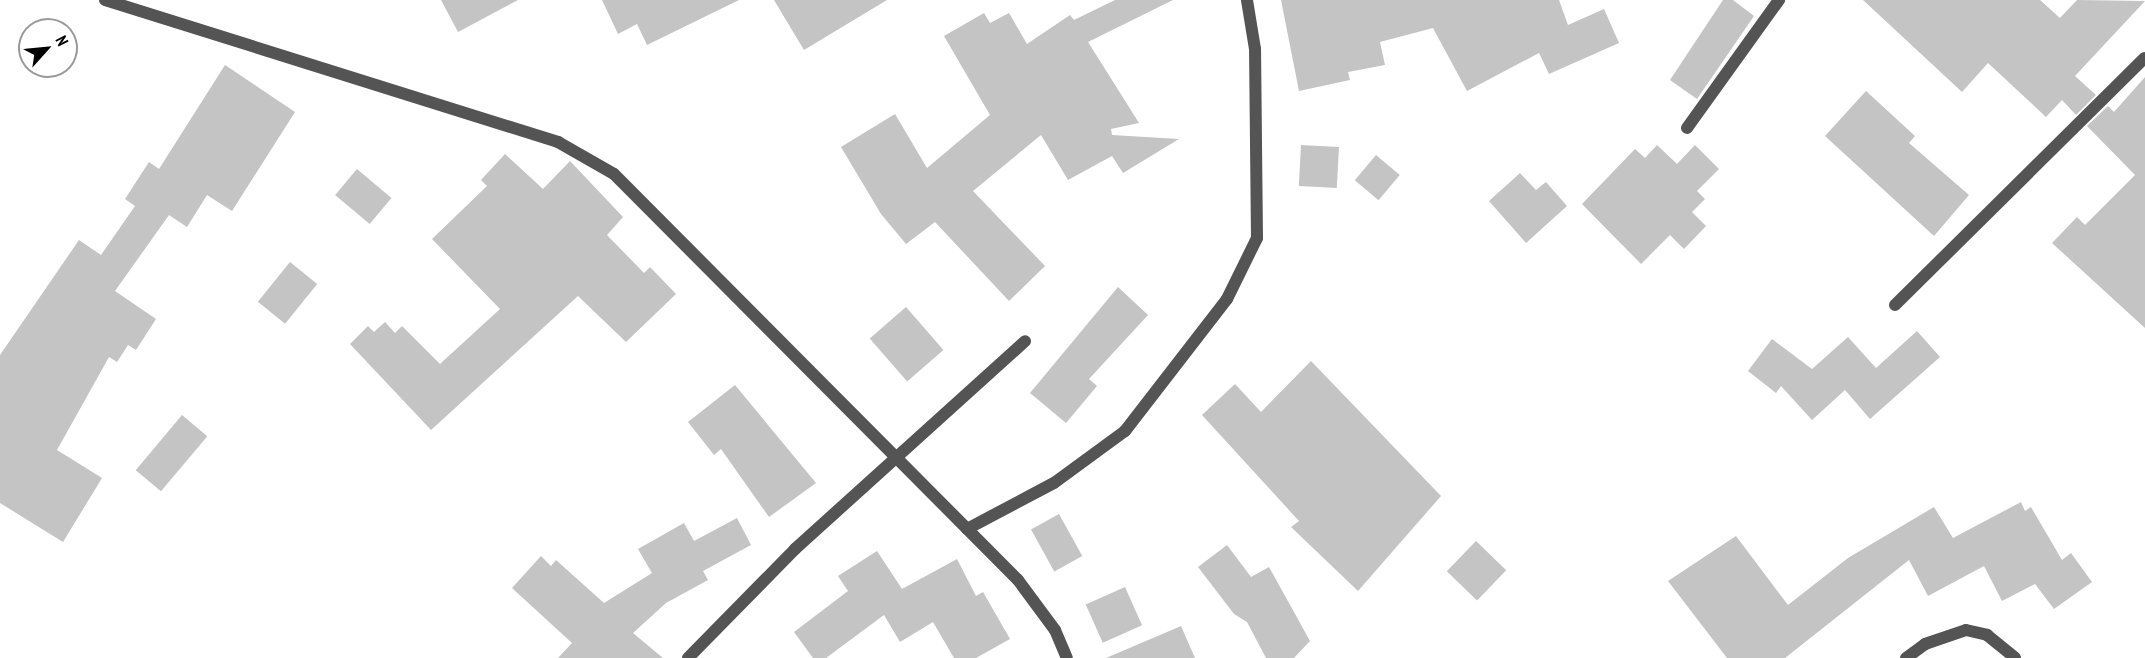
<!DOCTYPE html>
<style>
body{margin:0}
#map{position:relative;width:2145px;height:658px;overflow:hidden;background:#fff;font-family:"PT Sans Narrow",sans-serif}
div>[style]{position:absolute}
.building>*{inset:0;background:#c4c4c4;transform-origin:0 0}
.street>*{height:12px;margin:-6px;padding:0 6px;transform-origin:6px;border-radius:6px;background:#545454}
span{translate:-50% -50%;white-space:nowrap;text-align:center;line-height:1.15;-webkit-text-stroke:6px #fff;paint-order:stroke}
.north{position:absolute;left:18px;top:18px;width:60px;height:60px;box-sizing:border-box;background:#fff;border:2px solid #999;border-radius:50%;rotate:63deg;font-size:16px;font-weight:700;line-height:24px;text-align:center;color:#000}
.north::after{content:'';display:block;margin:auto;width:21px;height:27px;background:#000;clip-path:polygon(50% 0,100% 100%,50% 72%,0 100%)}
</style>
<div id="map">
<div class="building">
<div style="clip-path:polygon(441px 0,518px 0,458px 32px)"></div>
<div style="clip-path:polygon(602px 0,739px 0,647px 45px,637px 24px,618px 34px)"></div>
<div style="clip-path:polygon(774px 0,887px 0,804px 50px)"></div>
<div style="clip-path:polygon(1115px 0,1173px 0,1088px 42px,1139px 123px,1111px 129px,1112px 135px,1179px 139px,1123px 173px,1112px 156px,1068px 180px,1041px 135px,973px 191px,1045px 266px,1009px 301px,935px 222px,906px 244px,881px 214px,841px 147px,895px 114px,927px 168px,990px 115px,944px 36px,984px 13px,990px 23px,1009px 13px,1027px 44px,1070px 15px,1074px 20px)"></div>
<div style="clip-path:polygon(1281px 0,1559px 0,1568px 25px,1604px 9px,1619px 43px,1549px 74px,1539px 53px,1467px 91px,1433px 28px,1380px 42px,1385px 65px,1348px 72px,1350px 80px,1299px 91px)"></div>
<div style="clip-path:polygon(1723px 0,1733px 0,1754px 16px,1697px 99px,1670px 80px)"></div>
<div style="clip-path:polygon(1863px 0,2040px 0,2060px 18px,2077px 0,2145px 1px,2075px 76px,2096px 95px,2076px 115px,2062px 100px,2046px 117px,1988px 63px,1962px 92px)"></div>
<div style="clip-path:polygon(225px 65px,295px 112px,232px 211px,207px 195px,187px 227px,169px 215px,115px 291px,156px 319px,136px 350px,128px 345px,117px 362px,109px 357px,57px 450px,102px 478px,63px 542px,0 503px,0 355px,79px 240px,101px 255px,135px 206px,125px 199px,149px 162px,159px 169px)"></div>
<div style="clip-path:polygon(2145px 77px,2145px 328px,2052px 243px,2077px 217px,2085px 225px,2135px 175px,2087px 126px,2108px 106px,2114px 112px)"></div>
<div style="clip-path:polygon(1866px 91px,1915px 136px,1909px 143px,1969px 195px,1934px 236px,1825px 136px)"></div>
<div style="left:1301px;top:145px;width:38px;height:41px;rotate:3deg"></div>
<div style="clip-path:polygon(1657px 145px,1677px 164px,1695px 145px,1719px 169px,1697px 191px,1705px 199px,1692px 212px,1706px 226px,1684px 249px,1670px 235px,1641px 264px,1582px 204px,1635px 149px,1645px 158px)"></div>
<div style="clip-path:polygon(505px 154px,543px 189px,570px 161px,623px 217px,607px 235px,644px 273px,650px 267px,676px 294px,626px 342px,578px 296px,431px 430px,350px 344px,368px 326px,374px 332px,385px 322px,395px 333px,402px 326px,440px 364px,500px 309px,432px 239px,487px 186px,481px 180px)"></div>
<div style="left:1376px;top:155px;width:31px;height:33px;rotate:40deg"></div>
<div style="left:357px;top:169px;width:45px;height:34px;rotate:40deg"></div>
<div style="clip-path:polygon(1520px 173px,1536px 190px,1546px 182px,1567px 206px,1526px 243px,1489px 201px)"></div>
<div style="left:290px;top:262px;width:35px;height:51px;rotate:39deg"></div>
<div style="clip-path:polygon(1118px 287px,1148px 315px,1089px 379px,1097px 386px,1066px 423px,1030px 393px)"></div>
<div style="left:906px;top:307px;width:57px;height:48px;rotate:49deg"></div>
<div style="clip-path:polygon(1917px 331px,1940px 357px,1870px 419px,1845px 390px,1812px 420px,1781px 386px,1776px 393px,1748px 371px,1772px 339px,1812px 369px,1848px 337px,1876px 368px)"></div>
<div style="clip-path:polygon(1311px 361px,1441px 496px,1358px 591px,1291px 527px,1299px 521px,1202px 415px,1235px 384px,1261px 412px)"></div>
<div style="clip-path:polygon(735px 385px,816px 483px,769px 517px,721px 449px,714px 455px,688px 422px)"></div>
<div style="left:182px;top:415px;width:33px;height:72px;rotate:40deg"></div>
<div style="clip-path:polygon(2021px 502px,2025px 511px,2031px 507px,2062px 560px,2071px 553px,2092px 582px,2054px 609px,2035px 584px,2002px 601px,1984px 566px,1928px 596px,1909px 560px,1785px 658px,1727px 658px,1668px 581px,1736px 536px,1788px 605px,1848px 558px,1934px 507px,1953px 538px)"></div>
<div style="left:1059px;top:514px;width:48px;height:32px;rotate:61deg"></div>
<div style="clip-path:polygon(737px 518px,751px 545px,703px 571px,708px 580px,666px 603px,633px 633px,663px 658px,558px 658px,572px 643px,512px 588px,541px 556px,551px 566px,556px 560px,604px 603px,652px 573px,638px 549px,684px 523px,694px 541px)"></div>
<div style="left:1476px;top:541px;width:42px;height:42px;rotate:44deg"></div>
<div style="clip-path:polygon(1227px 545px,1251px 577px,1269px 567px,1310px 641px,1294px 658px,1266px 658px,1247px 622px,1234px 614px,1198px 567px)"></div>
<div style="clip-path:polygon(877px 551px,902px 589px,957px 559px,976px 596px,983px 592px,1010px 639px,976px 658px,954px 658px,933px 622px,900px 642px,884px 615px,826px 658px,813px 658px,794px 632px,848px 591px,838px 576px)"></div>
<div style="left:1125px;top:587px;width:42px;height:43px;rotate:66deg"></div>
<div style="clip-path:polygon(1181px 626px,1195px 658px,1106px 658px)"></div>
</div>
<div class="street">
<div style="left:105px;top:0;width:475px;rotate:17.4deg"></div>
<div style="left:558px;top:142px;width:64px;rotate:29.7deg"></div>
<div style="left:614px;top:174px;width:573px;rotate:45.14deg"></div>
<div style="left:1018px;top:580px;width:62px;rotate:53.5deg"></div>
<div style="left:1055px;top:630px;width:30px;rotate:67deg"></div>
<div style="left:1687px;top:128px;width:158px;rotate:-54.3deg"></div>
<div style="left:1895px;top:305px;width:351px;rotate:-44.7deg"></div>
<div style="left:967px;top:529px;width:98px;rotate:-27.9deg"></div>
<div style="left:1054px;top:483px;width:88px;rotate:-36.2deg"></div>
<div style="left:1125px;top:431px;width:167px;rotate:-52.3deg"></div>
<div style="left:1227px;top:299px;width:68px;rotate:-63.8deg"></div>
<div style="left:1257px;top:238px;width:189px;rotate:-90.6deg"></div>
<div style="left:1255px;top:49px;width:50px;rotate:-99.3deg"></div>
<div style="left:688px;top:658px;width:153px;rotate:-45.5deg"></div>
<div style="left:795px;top:549px;width:310px;rotate:-42.1deg"></div>
<div style="left:1906px;top:658px;width:24px;rotate:-36deg"></div>
<div style="left:1925px;top:644px;width:43px;rotate:-18.9deg"></div>
<div style="left:1966px;top:630px;width:22px;rotate:13deg"></div>
<div style="left:1987px;top:635px;width:36px;rotate:39deg"></div>
</div>
<div class="north">N</div>
</div>
